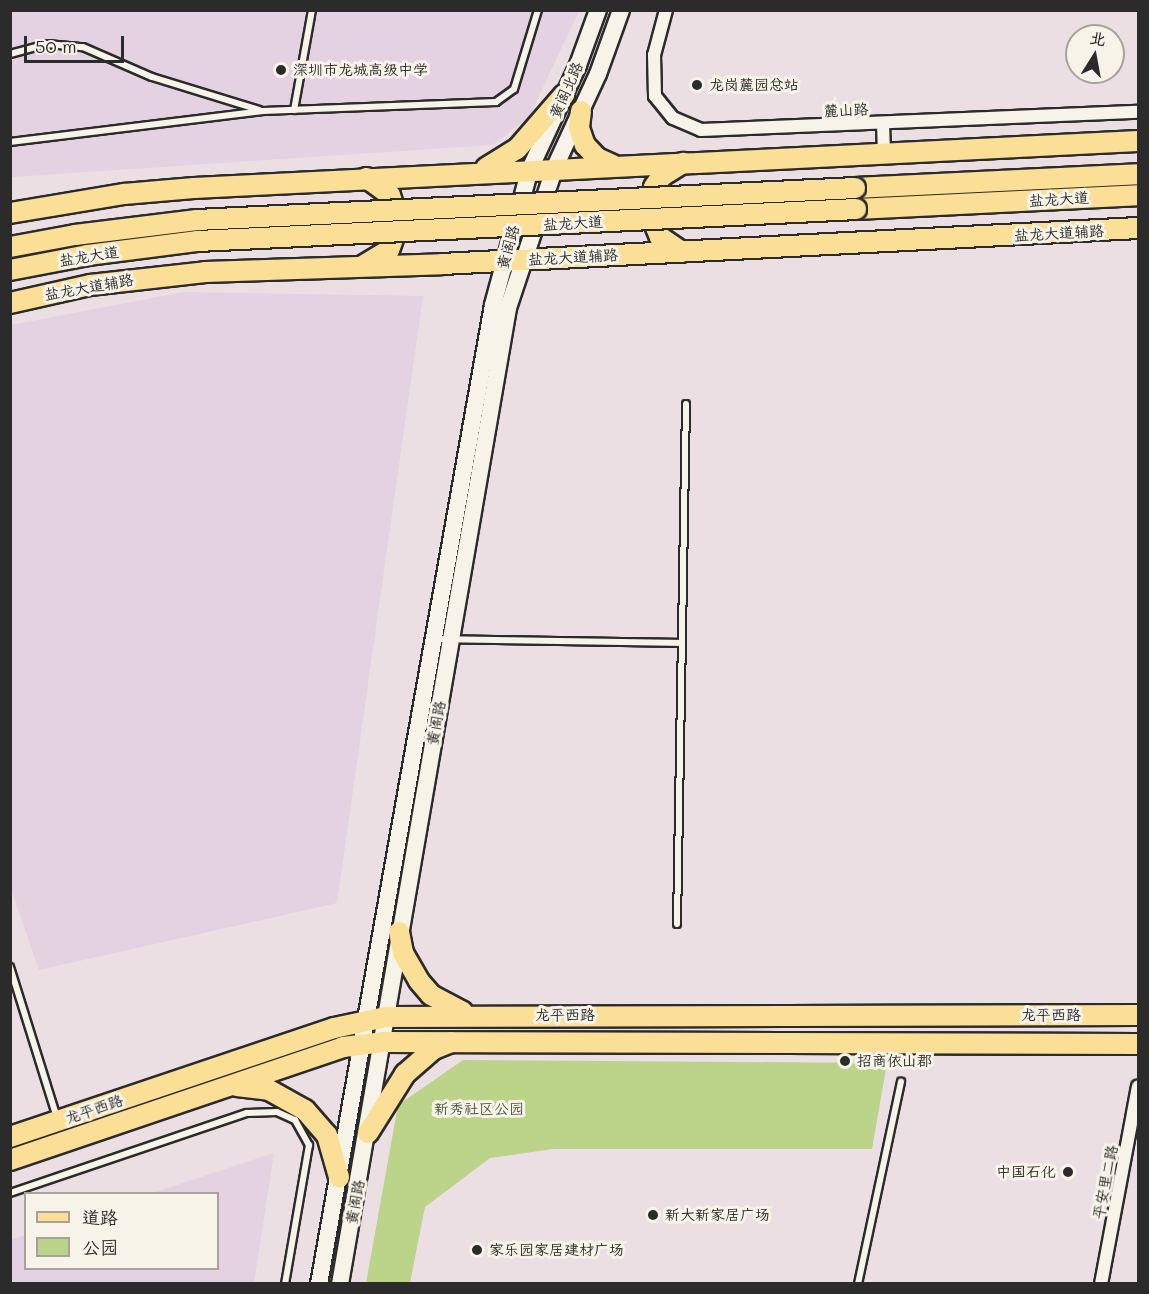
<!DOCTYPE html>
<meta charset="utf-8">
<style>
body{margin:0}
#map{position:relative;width:1149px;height:1294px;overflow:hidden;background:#ecdfe4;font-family:Mali,"LXGW WenKai TC",sans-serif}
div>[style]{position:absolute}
.built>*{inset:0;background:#e4d1e2}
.green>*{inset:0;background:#bbd48a}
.roads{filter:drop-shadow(2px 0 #2b2b2b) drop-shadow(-2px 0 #2b2b2b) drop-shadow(0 2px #2b2b2b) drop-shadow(0 -2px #2b2b2b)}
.service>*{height:6px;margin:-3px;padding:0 3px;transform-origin:3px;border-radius:3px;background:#f7f3e8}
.minor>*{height:12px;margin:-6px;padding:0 6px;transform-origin:6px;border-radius:6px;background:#f7f3e8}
.secondary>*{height:16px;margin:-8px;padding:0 8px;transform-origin:8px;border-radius:8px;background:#f7f3e8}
.primary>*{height:20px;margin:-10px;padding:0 10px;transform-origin:10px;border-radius:10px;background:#fbdf96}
.trunk>*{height:20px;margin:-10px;padding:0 10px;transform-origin:10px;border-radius:10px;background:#fbdf96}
.bridges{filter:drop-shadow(2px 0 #2b2b2b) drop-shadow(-2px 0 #2b2b2b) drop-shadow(0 2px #2b2b2b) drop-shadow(0 -2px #2b2b2b)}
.trunk-bridge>*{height:20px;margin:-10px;padding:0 10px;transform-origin:10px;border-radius:10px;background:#fbdf96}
.dots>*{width:16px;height:16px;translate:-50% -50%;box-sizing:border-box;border:3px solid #f7f3e8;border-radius:50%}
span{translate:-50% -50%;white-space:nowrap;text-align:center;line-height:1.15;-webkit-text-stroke:6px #f7f3e8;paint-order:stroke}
.poi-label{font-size:15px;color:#2b2b2b}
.left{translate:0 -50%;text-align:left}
.right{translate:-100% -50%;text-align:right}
.street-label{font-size:15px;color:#2b2b2b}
.park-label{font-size:15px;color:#4f5543}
.frame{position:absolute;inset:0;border:12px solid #2b2b2b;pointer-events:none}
.legend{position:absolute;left:24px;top:1192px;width:195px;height:78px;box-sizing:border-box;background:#f7f3e8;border:2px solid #a5a39c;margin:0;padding:8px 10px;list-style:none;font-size:18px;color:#2b2b2b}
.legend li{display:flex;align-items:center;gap:12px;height:30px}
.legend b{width:30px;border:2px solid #a5a39c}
.north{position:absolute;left:1065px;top:24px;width:60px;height:60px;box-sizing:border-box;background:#f7f3e8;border:2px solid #a5a39c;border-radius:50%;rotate:11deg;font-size:16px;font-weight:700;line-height:24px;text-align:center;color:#2b2b2b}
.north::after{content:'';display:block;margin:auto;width:21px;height:27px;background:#2b2b2b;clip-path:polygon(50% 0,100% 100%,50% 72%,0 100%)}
.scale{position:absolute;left:24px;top:36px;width:100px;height:27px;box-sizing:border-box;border:3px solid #2b2b2b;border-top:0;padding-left:8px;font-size:18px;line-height:21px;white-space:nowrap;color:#2b2b2b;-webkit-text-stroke:4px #f7f3e8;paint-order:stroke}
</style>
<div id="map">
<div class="built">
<div style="clip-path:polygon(11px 11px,579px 11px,529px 117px,493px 145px,11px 177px)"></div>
<div style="clip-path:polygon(183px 292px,423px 296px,337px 903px,39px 970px,10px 886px,11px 325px)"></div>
<div style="clip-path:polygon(274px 1153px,254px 1283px,11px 1283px,11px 1240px,25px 1235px,26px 1268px,218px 1268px,218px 1194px,152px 1193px)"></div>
</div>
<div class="green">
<div style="clip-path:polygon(463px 1060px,887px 1063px,872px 1149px,553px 1149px,490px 1158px,425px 1207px,410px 1283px,366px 1283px,398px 1105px)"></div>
</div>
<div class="roads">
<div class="service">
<div style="left:10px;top:54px;width:38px;rotate:-15deg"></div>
<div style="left:47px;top:44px;width:36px;rotate:5deg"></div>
<div style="left:83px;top:47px;width:75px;rotate:23.5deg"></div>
<div style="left:152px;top:77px;width:112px;rotate:17.1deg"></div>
<div style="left:294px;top:110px;width:102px;rotate:-79.8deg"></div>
<div style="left:10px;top:142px;width:255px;rotate:-7deg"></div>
<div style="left:263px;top:111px;width:233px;rotate:-2.2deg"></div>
<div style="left:496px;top:102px;width:22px;rotate:-36deg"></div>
<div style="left:514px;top:89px;width:83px;rotate:-73.1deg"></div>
<div style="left:435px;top:639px;width:247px;rotate:0.9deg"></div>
<div style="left:677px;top:924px;width:520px;rotate:-89.01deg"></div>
<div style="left:10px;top:967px;width:158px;rotate:72.7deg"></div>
<div style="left:10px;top:1193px;width:250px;rotate:-18.7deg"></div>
<div style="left:247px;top:1113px;width:30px;rotate:-2deg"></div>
<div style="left:277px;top:1112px;width:20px;rotate:24deg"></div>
<div style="left:295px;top:1120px;width:29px;rotate:61deg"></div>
<div style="left:309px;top:1145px;width:141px;rotate:99.8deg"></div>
<div style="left:858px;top:1284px;width:207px;rotate:-78deg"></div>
</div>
<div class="minor">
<div style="left:666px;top:10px;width:47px;rotate:104.9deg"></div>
<div style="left:654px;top:55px;width:41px;rotate:88.6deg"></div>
<div style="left:655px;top:96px;width:28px;rotate:51deg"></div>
<div style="left:673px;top:118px;width:30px;rotate:23deg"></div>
<div style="left:701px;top:130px;width:437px;rotate:-2.4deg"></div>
<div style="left:883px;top:124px;width:29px;rotate:88deg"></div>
<div style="left:1101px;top:1284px;width:201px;rotate:-79.4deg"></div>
</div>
<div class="secondary">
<div style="left:319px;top:1284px;width:994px;rotate:-79.92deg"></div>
<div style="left:493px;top:305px;width:141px;rotate:-74.8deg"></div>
<div style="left:530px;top:169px;width:115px;rotate:-65.2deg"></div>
<div style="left:578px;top:65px;width:59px;rotate:-70deg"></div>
<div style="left:340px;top:1284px;width:990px;rotate:-80.23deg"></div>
<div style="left:508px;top:308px;width:149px;rotate:-71.6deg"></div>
<div style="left:555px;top:167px;width:102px;rotate:-65.2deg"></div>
<div style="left:598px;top:74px;width:68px;rotate:-70.2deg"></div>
</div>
<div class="primary">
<div style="left:581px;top:111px;width:17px;rotate:97deg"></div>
<div style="left:579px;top:128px;width:18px;rotate:71deg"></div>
<div style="left:585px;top:145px;width:18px;rotate:47deg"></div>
<div style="left:597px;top:158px;width:17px;rotate:24deg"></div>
<div style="left:486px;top:168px;width:36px;rotate:-32deg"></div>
<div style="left:517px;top:149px;width:72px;rotate:-49deg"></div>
<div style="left:10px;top:213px;width:116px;rotate:-9.5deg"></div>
<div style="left:124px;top:194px;width:70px;rotate:-4.9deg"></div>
<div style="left:194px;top:188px;width:945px;rotate:-2.85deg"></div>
<div style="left:682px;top:252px;width:27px;rotate:-146deg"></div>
<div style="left:660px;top:237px;width:26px;rotate:-113deg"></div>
<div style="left:650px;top:213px;width:26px;rotate:-81deg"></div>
<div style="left:654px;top:187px;width:14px;rotate:-54deg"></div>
<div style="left:662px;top:176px;width:25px;rotate:-32deg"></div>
<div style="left:364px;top:265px;width:29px;rotate:-31deg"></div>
<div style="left:389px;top:250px;width:29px;rotate:-70deg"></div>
<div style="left:399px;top:223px;width:29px;rotate:-108deg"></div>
<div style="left:390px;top:195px;width:29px;rotate:-144deg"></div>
<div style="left:10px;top:303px;width:82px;rotate:-12.7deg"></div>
<div style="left:90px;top:285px;width:116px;rotate:-6.4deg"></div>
<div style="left:205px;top:272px;width:237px;rotate:-1.9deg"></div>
<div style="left:442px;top:264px;width:697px;rotate:-2.96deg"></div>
<div style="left:399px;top:932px;width:21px;rotate:79deg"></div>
<div style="left:403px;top:953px;width:32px;rotate:60deg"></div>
<div style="left:419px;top:981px;width:18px;rotate:49deg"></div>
<div style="left:431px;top:995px;width:36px;rotate:28deg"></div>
<div style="left:237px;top:1086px;width:32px;rotate:7deg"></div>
<div style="left:269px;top:1090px;width:41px;rotate:29.1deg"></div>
<div style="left:305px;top:1110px;width:33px;rotate:49deg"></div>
<div style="left:327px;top:1135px;width:44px;rotate:74.1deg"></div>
<div style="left:368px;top:1133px;width:70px;rotate:-57.9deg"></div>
<div style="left:405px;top:1074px;width:38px;rotate:-41deg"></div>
<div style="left:434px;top:1049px;width:18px;rotate:-22deg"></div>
<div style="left:10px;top:1137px;width:342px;rotate:-18.6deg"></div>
<div style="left:334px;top:1028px;width:53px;rotate:-11.9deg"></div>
<div style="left:386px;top:1017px;width:752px;rotate:-0.15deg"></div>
<div style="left:10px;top:1160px;width:352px;rotate:-18.7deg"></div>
<div style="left:343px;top:1047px;width:40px;rotate:-7.1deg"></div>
<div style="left:383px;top:1042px;width:755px;rotate:0.15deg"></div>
</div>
<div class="trunk">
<div style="left:855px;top:188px;width:283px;rotate:-2.8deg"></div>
<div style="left:856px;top:209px;width:282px;rotate:-2.8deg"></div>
</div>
</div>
<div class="bridges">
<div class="trunk-bridge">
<div style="left:10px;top:247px;width:66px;rotate:-10.5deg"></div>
<div style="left:75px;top:235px;width:123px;rotate:-7deg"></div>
<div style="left:197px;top:220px;width:659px;rotate:-2.78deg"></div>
<div style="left:10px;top:270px;width:79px;rotate:-10.9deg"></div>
<div style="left:88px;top:255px;width:111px;rotate:-7.3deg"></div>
<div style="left:198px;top:241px;width:659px;rotate:-2.78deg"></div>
</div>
</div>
<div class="dots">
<div style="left:281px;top:70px;background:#2b2b2b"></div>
<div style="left:697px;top:85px;background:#2b2b2b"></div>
<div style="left:845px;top:1061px;background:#2b2b2b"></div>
<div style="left:1068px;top:1172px;background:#2b2b2b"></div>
<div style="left:653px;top:1215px;background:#2b2b2b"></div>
<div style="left:477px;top:1250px;background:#2b2b2b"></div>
</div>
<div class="poi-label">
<span class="left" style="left:293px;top:70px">深圳市龙城高级中学</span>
<span class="left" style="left:709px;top:85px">龙岗麓园总站</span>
<span class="left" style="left:857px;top:1061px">招商依山郡</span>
<span class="right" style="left:1056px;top:1172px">中国石化</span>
<span class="left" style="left:665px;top:1215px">新大新家居广场</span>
<span class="left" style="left:489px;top:1250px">家乐园家居建材广场</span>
</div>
<div class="street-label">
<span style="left:566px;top:90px;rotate:-66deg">黄阁北路</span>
<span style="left:846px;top:110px;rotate:-3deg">麓山路</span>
<span style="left:1059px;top:199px;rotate:-3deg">盐龙大道</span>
<span style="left:573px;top:223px;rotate:-3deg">盐龙大道</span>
<span style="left:1059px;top:233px;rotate:-3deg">盐龙大道辅路</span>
<span style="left:508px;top:247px;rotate:-75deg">黄阁路</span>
<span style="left:89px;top:256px;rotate:-9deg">盐龙大道</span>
<span style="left:573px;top:257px;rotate:-3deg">盐龙大道辅路</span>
<span style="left:89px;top:287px;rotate:-10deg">盐龙大道辅路</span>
<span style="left:436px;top:723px;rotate:-80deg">黄阁路</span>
<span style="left:565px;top:1015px">龙平西路</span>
<span style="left:1051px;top:1015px">龙平西路</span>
<span style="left:94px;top:1109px;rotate:-19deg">龙平西路</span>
<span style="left:1105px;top:1182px;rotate:-79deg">平安里二路</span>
<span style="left:355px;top:1202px;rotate:-80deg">黄阁路</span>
</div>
<div class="park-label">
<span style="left:479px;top:1109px">新秀社区公园</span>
</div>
<div class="frame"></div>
<ul class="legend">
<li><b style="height:8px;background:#fbdf96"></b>道路</li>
<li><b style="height:16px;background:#bbd48a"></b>公园</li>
</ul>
<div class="north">北</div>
<div class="scale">50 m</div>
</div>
